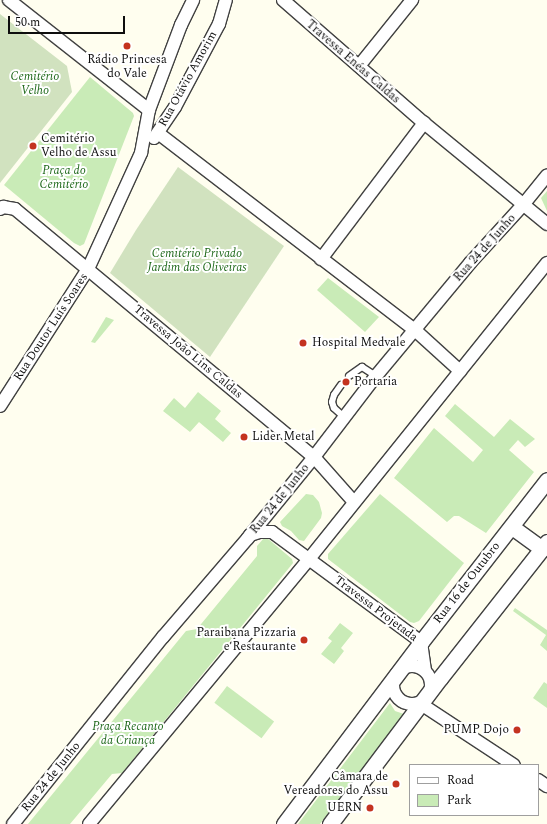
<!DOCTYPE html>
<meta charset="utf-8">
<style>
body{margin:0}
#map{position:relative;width:547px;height:824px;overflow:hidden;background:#fffeef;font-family:Spectral,serif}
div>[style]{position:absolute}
.green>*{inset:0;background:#c9ebb7;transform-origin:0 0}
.cemetery>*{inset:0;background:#d1e2bf}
.roads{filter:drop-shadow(1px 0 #414141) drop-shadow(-1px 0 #414141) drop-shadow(0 1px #414141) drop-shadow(0 -1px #414141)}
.service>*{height:6px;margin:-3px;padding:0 3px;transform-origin:3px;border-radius:3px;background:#fff}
.minor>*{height:12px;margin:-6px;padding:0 6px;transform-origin:6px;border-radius:6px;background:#fff}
.minor>.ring{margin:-6px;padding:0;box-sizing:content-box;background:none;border:12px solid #fff;border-radius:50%}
.tertiary>*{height:15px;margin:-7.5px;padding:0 7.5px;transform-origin:7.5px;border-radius:7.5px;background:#fff}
.dots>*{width:11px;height:11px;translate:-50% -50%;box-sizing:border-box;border:2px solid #fff;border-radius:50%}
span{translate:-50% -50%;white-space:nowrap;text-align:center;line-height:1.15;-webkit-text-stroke:4px #fff;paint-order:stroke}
.poi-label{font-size:12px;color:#0e0e0e}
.left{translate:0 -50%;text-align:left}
.right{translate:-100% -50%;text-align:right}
.street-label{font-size:12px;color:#0e0e0e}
.park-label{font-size:12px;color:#1f691b;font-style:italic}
.legend{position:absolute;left:409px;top:764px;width:130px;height:52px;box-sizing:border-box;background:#fff;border:1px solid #9f9f9f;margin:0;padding:5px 7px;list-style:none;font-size:12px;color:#0e0e0e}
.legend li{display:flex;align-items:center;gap:8px;height:20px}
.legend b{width:20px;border:1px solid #9f9f9f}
.scale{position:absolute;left:8px;top:16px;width:117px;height:18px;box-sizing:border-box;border:2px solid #0e0e0e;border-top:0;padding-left:5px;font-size:12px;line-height:14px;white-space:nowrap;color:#0e0e0e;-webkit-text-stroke:3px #fff;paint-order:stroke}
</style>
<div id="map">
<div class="green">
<div style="clip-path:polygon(90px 77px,133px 113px,134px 116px,84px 244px,80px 246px,74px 243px,4px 185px)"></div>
<div style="clip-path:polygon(547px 191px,547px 211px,541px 198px)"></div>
<div style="clip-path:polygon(328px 278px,379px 317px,365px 332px,317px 290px)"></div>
<div style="clip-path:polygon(106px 317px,114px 320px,95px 343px,91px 342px)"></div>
<div style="clip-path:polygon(198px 392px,221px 411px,215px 419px,231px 433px,223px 442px,199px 422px,190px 432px,163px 411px,174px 398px,185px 408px)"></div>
<div style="clip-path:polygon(455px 404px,494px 437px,510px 419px,535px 439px,525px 447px,518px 440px,509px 450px,534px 472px,486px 533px,459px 516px,454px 516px,447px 522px,394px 478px,434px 428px,473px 462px,483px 450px,445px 416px)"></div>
<div style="clip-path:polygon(306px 494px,313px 495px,319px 502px,322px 513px,321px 518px,304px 541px,299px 540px,291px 531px,282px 526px,280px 522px)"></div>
<div style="clip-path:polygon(380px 494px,464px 563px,419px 621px,414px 623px,410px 622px,328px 559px,328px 554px)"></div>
<div style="clip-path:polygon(264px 538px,267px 538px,292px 559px,293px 563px,122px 773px,112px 774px,70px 824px,28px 824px,186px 631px,197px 629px,257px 556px,257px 546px)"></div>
<div style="clip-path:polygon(515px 608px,547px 630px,547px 651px,540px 645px,546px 635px,513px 611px)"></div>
<div style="clip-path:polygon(340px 623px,353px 633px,341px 648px,344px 651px,334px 664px,321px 654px,332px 641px,328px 638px)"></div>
<div style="clip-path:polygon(544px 682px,547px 684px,547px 708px,533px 698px)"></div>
<div style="left:227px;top:686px;width:59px;height:21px;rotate:37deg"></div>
<div style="clip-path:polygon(390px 703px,395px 711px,404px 714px,320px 824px,298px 824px)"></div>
</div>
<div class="cemetery">
<div style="clip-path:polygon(0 14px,67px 66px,72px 92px,0 183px)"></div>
<div style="clip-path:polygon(178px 167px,284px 246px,210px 357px,110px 273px,136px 230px)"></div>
</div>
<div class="roads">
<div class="service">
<div style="left:349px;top:376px;width:16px;rotate:-35deg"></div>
<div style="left:362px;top:367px;width:17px;rotate:33deg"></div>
<div style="left:341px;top:385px;width:12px;rotate:125deg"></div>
<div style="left:334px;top:395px;width:7px;rotate:106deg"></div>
<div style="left:332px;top:402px;width:6px;rotate:72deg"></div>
<div style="left:334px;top:408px;width:15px;rotate:42deg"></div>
</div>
<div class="minor">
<div style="left:9px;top:0;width:178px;rotate:38.2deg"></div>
<div style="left:283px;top:0;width:187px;rotate:41.1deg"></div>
<div style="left:424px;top:123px;width:159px;rotate:39.4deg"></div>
<div style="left:359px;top:66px;width:85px;rotate:-51.2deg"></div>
<div style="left:158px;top:133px;width:324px;rotate:37.5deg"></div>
<div style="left:415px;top:330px;width:61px;rotate:42.3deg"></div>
<div style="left:154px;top:138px;width:37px;rotate:-56deg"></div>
<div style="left:175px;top:107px;width:94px;rotate:-62.1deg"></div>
<div style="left:219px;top:24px;width:25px;rotate:-74deg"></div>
<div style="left:0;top:209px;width:4px;rotate:-34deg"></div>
<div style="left:3px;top:207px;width:12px;rotate:9deg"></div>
<div style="left:15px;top:209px;width:388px;rotate:39.7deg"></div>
<div style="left:314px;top:457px;width:60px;rotate:48.4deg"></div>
<div style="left:321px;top:259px;width:171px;rotate:-52.9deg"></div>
<div style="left:0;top:406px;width:163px;rotate:-57.3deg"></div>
<div style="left:88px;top:269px;width:128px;rotate:-65.4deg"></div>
<div style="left:141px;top:153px;width:44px;rotate:-79.5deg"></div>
<div style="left:149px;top:110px;width:91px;rotate:-69.4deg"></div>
<div style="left:181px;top:25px;width:28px;rotate:-64deg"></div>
<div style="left:250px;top:535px;width:9px;rotate:-18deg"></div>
<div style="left:259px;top:532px;width:13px"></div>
<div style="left:272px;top:532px;width:185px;rotate:36.4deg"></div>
<div style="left:421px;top:642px;width:29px;rotate:82deg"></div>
<div class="ring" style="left:393px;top:666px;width:26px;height:26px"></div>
<div style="left:421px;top:704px;width:111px;rotate:33.3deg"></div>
<div style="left:538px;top:780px;width:11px;rotate:34deg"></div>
<div style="left:13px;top:824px;width:240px;rotate:-51.3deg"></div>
<div style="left:163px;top:637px;width:130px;rotate:-49.4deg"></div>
<div style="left:248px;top:538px;width:104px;rotate:-50.8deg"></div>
<div style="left:314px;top:457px;width:102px;rotate:-52.6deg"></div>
<div style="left:376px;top:376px;width:147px;rotate:-50.2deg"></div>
<div style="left:470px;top:263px;width:79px;rotate:-47.6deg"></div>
<div style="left:523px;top:205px;width:38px;rotate:-51deg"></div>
<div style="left:89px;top:824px;width:344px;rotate:-50.3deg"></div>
<div style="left:309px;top:559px;width:380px;rotate:-51.2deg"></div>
</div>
<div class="tertiary">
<div style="left:512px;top:527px;width:37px;rotate:36deg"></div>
<div style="left:284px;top:824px;width:228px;rotate:-53deg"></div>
<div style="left:421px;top:642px;width:205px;rotate:-52.1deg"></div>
<div style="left:330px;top:824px;width:183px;rotate:-53deg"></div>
<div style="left:440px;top:678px;width:173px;rotate:-51.8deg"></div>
</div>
</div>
<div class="dots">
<div style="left:127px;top:46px;background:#c43320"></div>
<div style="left:33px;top:146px;background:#c43320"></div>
<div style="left:303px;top:343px;background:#c43320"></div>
<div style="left:346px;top:382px;background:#c43320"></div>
<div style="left:244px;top:437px;background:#c43320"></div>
<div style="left:304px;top:640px;background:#c43320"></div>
<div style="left:517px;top:730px;background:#c43320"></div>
<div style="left:396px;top:784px;background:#c43320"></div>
<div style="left:370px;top:808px;background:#c43320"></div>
</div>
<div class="poi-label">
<span style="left:127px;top:67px">Rádio Princesa<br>do Vale</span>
<span class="left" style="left:41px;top:146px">Cemitério<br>Velho de Assu</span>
<span class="left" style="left:312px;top:343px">Hospital Medvale</span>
<span class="left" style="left:354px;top:382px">Portaria</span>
<span class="left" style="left:252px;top:437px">Lider Metal</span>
<span class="right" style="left:296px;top:640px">Paraibana Pizzaria<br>e Restaurante</span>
<span class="right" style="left:509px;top:730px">PUMP Dojo</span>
<span class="right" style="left:388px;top:784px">Câmara de<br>Vereadores do Assu</span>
<span class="right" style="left:362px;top:808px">UERN</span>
</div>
<div class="street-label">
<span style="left:353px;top:62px;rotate:41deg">Travessa Enéas Caldas</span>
<span style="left:188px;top:79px;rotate:-61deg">Rua Otávio Amorim</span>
<span style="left:485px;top:248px;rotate:-48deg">Rua 24 de Junho</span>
<span style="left:51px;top:327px;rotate:-57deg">Rua Doutor Luís Soares</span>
<span style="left:188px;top:352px;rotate:40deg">Travessa João Lins Caldas</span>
<span style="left:280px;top:499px;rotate:-51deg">Rua 24 de Junho</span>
<span style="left:467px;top:583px;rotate:-52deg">Rua 16 de Outubro</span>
<span style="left:376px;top:609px;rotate:37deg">Travessa Projetada</span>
<span style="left:51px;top:777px;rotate:-51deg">Rua 24 de Junho</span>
</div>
<div class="park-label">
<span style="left:35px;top:84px">Cemitério<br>Velho</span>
<span style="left:64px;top:178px">Praça do<br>Cemitério</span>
<span style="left:197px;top:261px">Cemitério Privado<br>Jardim das Oliveiras</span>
<span style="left:128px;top:734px">Praça Recanto<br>da Criança</span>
</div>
<ul class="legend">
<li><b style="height:5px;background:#fff"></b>Road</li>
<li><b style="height:11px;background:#c9ebb7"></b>Park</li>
</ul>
<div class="scale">50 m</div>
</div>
